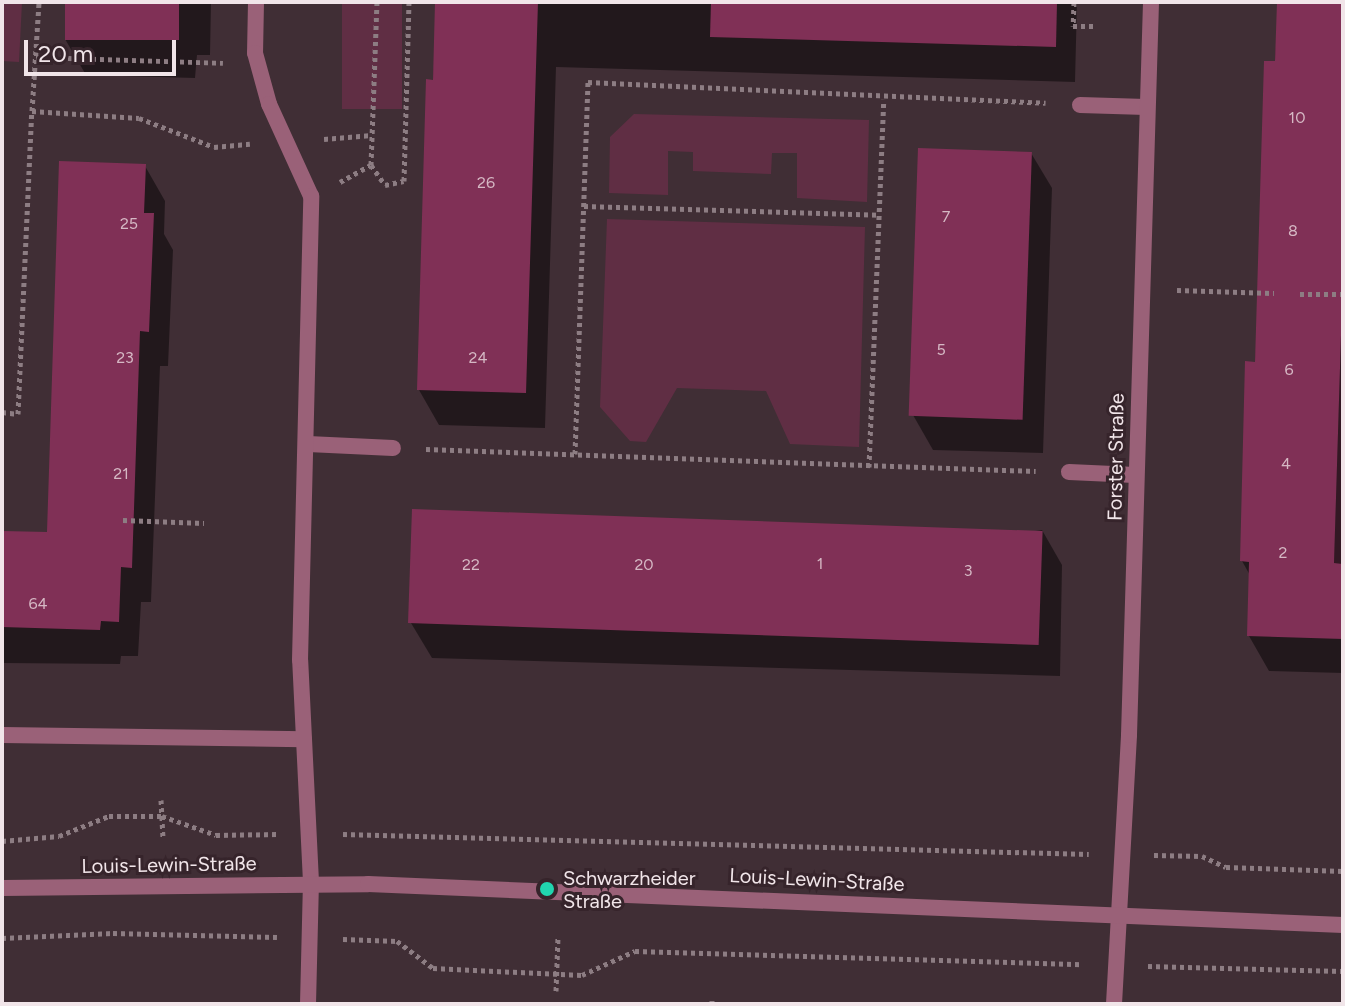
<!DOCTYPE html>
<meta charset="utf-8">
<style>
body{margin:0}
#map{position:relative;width:1345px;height:1006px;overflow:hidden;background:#402e35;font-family:Figtree,sans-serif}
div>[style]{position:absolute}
.green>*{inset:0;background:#602e44;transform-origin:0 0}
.shadow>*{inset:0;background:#0007}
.building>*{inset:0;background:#803056;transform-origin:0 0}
.path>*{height:5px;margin-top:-2.5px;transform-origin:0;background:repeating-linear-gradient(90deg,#8d7d83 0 4px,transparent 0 8px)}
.service>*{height:16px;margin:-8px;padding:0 8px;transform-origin:8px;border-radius:8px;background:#9a6178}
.minor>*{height:16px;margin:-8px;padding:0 8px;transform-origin:8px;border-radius:8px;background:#9a6178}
.tertiary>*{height:16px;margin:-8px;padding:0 8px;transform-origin:8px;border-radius:8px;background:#9a6178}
.dots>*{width:22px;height:22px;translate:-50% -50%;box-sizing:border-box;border:4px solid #36242b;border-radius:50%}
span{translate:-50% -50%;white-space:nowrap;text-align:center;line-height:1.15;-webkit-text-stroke:6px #36242b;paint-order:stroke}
.number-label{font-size:16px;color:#d5b8c4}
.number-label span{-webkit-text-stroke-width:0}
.street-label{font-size:20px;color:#f1e5e9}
.poi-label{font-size:20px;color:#f1e5e9}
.left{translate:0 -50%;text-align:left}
.frame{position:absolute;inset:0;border:4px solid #f1e5e9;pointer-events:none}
.scale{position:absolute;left:24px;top:40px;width:152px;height:36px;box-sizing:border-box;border:4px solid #f1e5e9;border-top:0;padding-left:10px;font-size:24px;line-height:28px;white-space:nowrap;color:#f1e5e9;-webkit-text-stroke:6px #36242b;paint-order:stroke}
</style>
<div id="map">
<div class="green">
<div style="clip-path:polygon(2px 2px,22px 2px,19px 62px,2px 61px)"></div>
<div style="left:342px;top:2px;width:60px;height:107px"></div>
<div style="clip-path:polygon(634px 114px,869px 120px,867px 202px,797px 198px,797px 153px,772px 153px,771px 174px,693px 171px,693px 152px,668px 151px,668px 195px,609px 193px,610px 137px)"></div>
<div style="clip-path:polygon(607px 219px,865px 227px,859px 447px,790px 444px,766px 391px,677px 388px,646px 442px,630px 441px,600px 407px)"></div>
<div style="clip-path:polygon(1343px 270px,1343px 564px,1334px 563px)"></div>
</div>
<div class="shadow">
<div style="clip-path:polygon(67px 2px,211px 2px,210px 55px,197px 55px,195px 78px,86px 75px,65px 39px)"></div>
<div style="clip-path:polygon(437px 2px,1077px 2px,1075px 82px,556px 67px,545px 428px,439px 425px,419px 390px)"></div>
<div style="clip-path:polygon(1279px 2px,1343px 2px,1343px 673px,1269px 671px,1249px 636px,1251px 577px,1242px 561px)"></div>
<div style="clip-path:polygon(1031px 153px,1052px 188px,1043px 453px,933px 450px,913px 415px)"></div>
<div style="clip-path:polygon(145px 166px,165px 201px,164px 234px,173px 250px,168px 366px,160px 366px,151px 602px,141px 602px,138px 656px,121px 656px,120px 664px,2px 663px,2px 533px,49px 534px)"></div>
<div style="clip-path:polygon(1042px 530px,1062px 565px,1060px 676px,432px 658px,411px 623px)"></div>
</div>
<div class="building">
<div style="left:65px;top:2px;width:114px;height:38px"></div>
<div style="clip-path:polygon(435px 2px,538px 2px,526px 393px,417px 390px,426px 79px,433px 80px)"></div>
<div style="clip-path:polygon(711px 2px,1057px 2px,1056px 47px,710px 37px)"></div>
<div style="clip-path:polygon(1277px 2px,1343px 2px,1343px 270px,1334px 563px,1343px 564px,1343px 639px,1247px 636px,1249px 562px,1240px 561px,1245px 361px,1255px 362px,1264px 61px,1275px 61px)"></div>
<div style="left:918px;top:148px;width:114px;height:268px;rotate:2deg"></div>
<div style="clip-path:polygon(59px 161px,146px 164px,144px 213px,154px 213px,149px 332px,140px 331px,132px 568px,121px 567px,119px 622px,101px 621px,100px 630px,2px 627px,2px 531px,47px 532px)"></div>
<div style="left:412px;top:509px;width:631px;height:114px;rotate:2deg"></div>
</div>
<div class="path">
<div style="left:1074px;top:2px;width:24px;rotate:92deg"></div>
<div style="left:1073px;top:26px;width:23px"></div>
<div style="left:36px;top:57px;width:187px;rotate:1.8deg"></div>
<div style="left:32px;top:111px;width:109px;rotate:-86.3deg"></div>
<div style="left:324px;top:139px;width:48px;rotate:-4.8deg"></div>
<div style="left:371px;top:165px;width:24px;rotate:55deg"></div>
<div style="left:385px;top:185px;width:19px;rotate:-12deg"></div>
<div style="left:404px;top:181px;width:179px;rotate:-88.4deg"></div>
<div style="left:340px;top:182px;width:35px;rotate:-29deg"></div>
<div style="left:371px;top:165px;width:163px;rotate:-87.9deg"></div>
<div style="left:584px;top:206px;width:295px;rotate:1.7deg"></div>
<div style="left:1177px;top:290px;width:97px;rotate:1.8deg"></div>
<div style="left:1300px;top:294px;width:43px"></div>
<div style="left:2px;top:412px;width:16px;rotate:7deg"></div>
<div style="left:18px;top:414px;width:303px;rotate:-87.4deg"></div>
<div style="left:32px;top:111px;width:107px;rotate:3.7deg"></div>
<div style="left:139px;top:118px;width:80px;rotate:21.1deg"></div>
<div style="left:214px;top:147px;width:36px;rotate:-5deg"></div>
<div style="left:426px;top:449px;width:610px;rotate:2.07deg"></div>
<div style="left:575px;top:454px;width:372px;rotate:-88deg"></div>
<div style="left:588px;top:82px;width:458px;rotate:2.6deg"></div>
<div style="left:869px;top:467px;width:368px;rotate:-87.7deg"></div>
<div style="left:123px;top:520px;width:81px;rotate:2.1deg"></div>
<div style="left:161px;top:800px;width:39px;rotate:87deg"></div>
<div style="left:343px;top:834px;width:746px;rotate:1.54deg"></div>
<div style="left:2px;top:841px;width:57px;rotate:-5deg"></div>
<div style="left:59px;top:836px;width:54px;rotate:-21.8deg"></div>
<div style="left:109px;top:816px;width:53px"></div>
<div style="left:162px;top:816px;width:57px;rotate:19.4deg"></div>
<div style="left:216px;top:835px;width:61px;rotate:-0.9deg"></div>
<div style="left:1154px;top:855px;width:48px;rotate:1.2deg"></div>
<div style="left:1202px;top:856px;width:26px;rotate:25deg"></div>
<div style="left:1226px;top:867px;width:117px;rotate:2deg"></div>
<div style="left:2px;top:938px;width:111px;rotate:-2.6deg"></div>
<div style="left:113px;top:933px;width:164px;rotate:1.4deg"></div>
<div style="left:343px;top:939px;width:54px;rotate:2.1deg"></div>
<div style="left:397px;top:941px;width:45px;rotate:36.9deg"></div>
<div style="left:433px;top:968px;width:149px;rotate:2.7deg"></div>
<div style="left:582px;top:975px;width:58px;rotate:-24.4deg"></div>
<div style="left:635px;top:951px;width:447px;rotate:1.7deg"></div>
<div style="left:1148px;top:966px;width:195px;rotate:1.5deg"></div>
<div style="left:556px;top:991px;width:54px;rotate:-87.9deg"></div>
<div style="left:712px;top:1004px;width:5px;rotate:-90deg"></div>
</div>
<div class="service">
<div style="left:256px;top:2px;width:51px;rotate:91.1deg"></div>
<div style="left:255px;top:53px;width:53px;rotate:74.6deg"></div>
<div style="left:269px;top:104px;width:101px;rotate:65.5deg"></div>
<div style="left:1080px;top:105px;width:66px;rotate:1.7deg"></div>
<div style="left:308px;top:444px;width:85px;rotate:2.7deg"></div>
<div style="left:1069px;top:472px;width:66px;rotate:2.6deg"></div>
<div style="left:2px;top:735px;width:302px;rotate:0.8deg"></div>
</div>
<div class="minor">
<div style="left:308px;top:1004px;width:122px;rotate:-88.6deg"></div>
<div style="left:311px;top:882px;width:222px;rotate:-92.8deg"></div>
<div style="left:300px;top:660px;width:464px;rotate:-88.6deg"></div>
<div style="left:1114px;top:1004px;width:269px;rotate:-86.8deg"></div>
<div style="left:1129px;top:735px;width:733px;rotate:-88.28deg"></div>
</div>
<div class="tertiary">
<div style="left:2px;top:888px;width:366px;rotate:-0.6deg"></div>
<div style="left:368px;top:884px;width:976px;rotate:2.41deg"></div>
</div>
<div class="dots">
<div style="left:547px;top:889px;background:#21d5af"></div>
</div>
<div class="number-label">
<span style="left:1297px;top:118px">10</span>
<span style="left:486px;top:183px">26</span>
<span style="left:946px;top:217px">7</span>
<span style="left:129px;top:224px">25</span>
<span style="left:1293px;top:231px">8</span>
<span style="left:941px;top:350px">5</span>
<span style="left:125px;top:358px">23</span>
<span style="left:478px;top:358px">24</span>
<span style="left:1289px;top:370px">6</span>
<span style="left:1286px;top:464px">4</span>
<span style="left:121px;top:474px">21</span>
<span style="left:1283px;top:553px">2</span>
<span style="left:820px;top:564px">1</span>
<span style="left:471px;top:565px">22</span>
<span style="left:644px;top:565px">20</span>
<span style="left:968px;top:571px">3</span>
<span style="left:38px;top:604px">64</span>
</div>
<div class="street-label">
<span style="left:1116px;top:457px;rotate:-89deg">Forster Straße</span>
<span style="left:169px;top:865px;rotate:-1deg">Louis-Lewin-Straße</span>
<span style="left:817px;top:880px;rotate:3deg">Louis-Lewin-Straße</span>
</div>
<div class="poi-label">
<span class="left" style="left:563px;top:890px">Schwarzheider<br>Straße</span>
</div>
<div class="frame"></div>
<div class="scale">20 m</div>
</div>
